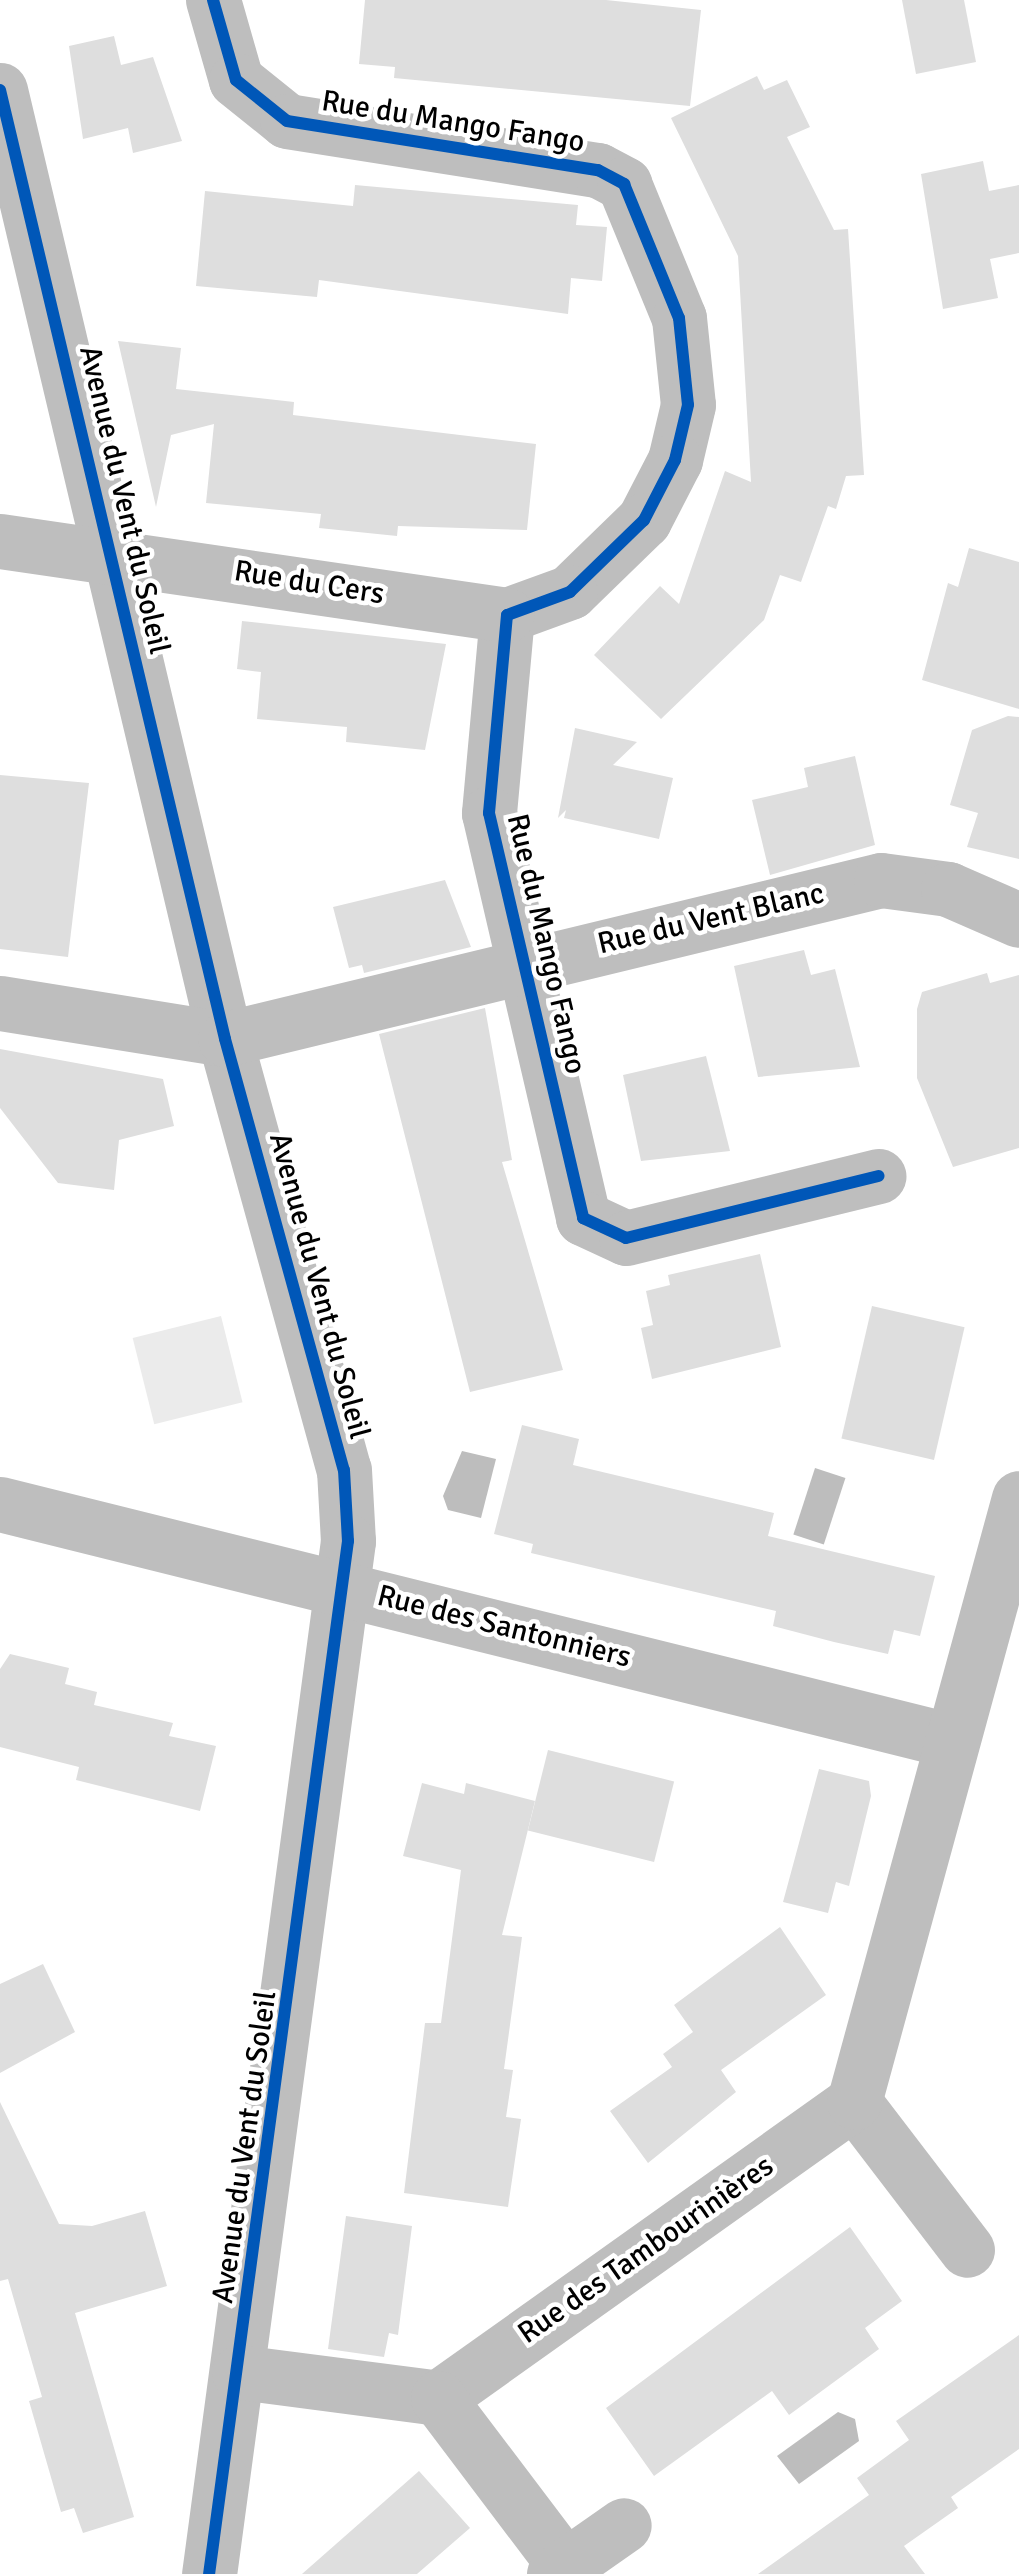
<!DOCTYPE html>
<meta charset="utf-8">
<style>
body{margin:0}
#map{position:relative;width:1019px;height:2574px;overflow:hidden;background:#fff;font-family:Signika,sans-serif}
div>[style]{position:absolute}
.green>*{inset:0;background:#ebebeb;transform-origin:0 0}
.water>*{inset:0;background:#bdbdbd;transform-origin:0 0}
.building>*{inset:0;background:#dedede;transform-origin:0 0}
.street>*{height:55px;margin:-27.5px;padding:0 27.5px;transform-origin:27.5px;border-radius:27.5px;background:#bebebe}
.cycleway>*{height:12px;margin:-6px;padding:0 6px;transform-origin:6px;border-radius:6px;background:#0057b8}
span{translate:-50% -50%;white-space:nowrap;text-align:center;line-height:1.15;-webkit-text-stroke:9px #fff;paint-order:stroke}
.street-label{font-size:30px;color:#000}
</style>
<div id="map">
<div class="green">
<div style="left:221px;top:1316px;width:89px;height:91px;rotate:76deg"></div>
</div>
<div class="water">
<div style="clip-path:polygon(462px 1451px,496px 1459px,481px 1518px,448px 1510px,443px 1496px)"></div>
<div style="left:815px;top:1468px;width:32px;height:70px;rotate:18deg"></div>
<div style="clip-path:polygon(838px 2412px,855px 2419px,859px 2441px,799px 2484px,777px 2456px)"></div>
</div>
<div class="building">
<div style="clip-path:polygon(365px 0,606px 0,701px 10px,690px 106px,394px 78px,395px 67px,359px 64px)"></div>
<div style="clip-path:polygon(902px 0,964px 0,976px 62px,916px 74px)"></div>
<div style="clip-path:polygon(114px 36px,121px 65px,153px 57px,182px 141px,133px 153px,128px 128px,83px 139px,69px 46px)"></div>
<div style="clip-path:polygon(757px 76px,764px 90px,787px 80px,810px 127px,787px 137px,834px 230px,848px 229px,864px 475px,846px 476px,836px 509px,828px 506px,801px 582px,780px 575px,764px 620px,661px 719px,594px 655px,660px 586px,679px 604px,725px 471px,751px 482px,738px 256px,671px 118px)"></div>
<div style="clip-path:polygon(983px 161px,989px 191px,1019px 185px,1019px 253px,990px 259px,998px 298px,943px 309px,921px 174px)"></div>
<div style="clip-path:polygon(355px 185px,578px 205px,576px 225px,607px 227px,602px 281px,571px 278px,568px 314px,319px 280px,317px 297px,196px 286px,205px 191px,353px 206px)"></div>
<div style="clip-path:polygon(118px 341px,181px 348px,176px 389px,294px 402px,293px 415px,536px 444px,527px 530px,398px 526px,397px 536px,319px 528px,321px 514px,206px 503px,214px 424px,171px 435px,156px 507px)"></div>
<div style="clip-path:polygon(969px 548px,1019px 562px,1019px 709px,922px 680px,948px 583px,958px 587px)"></div>
<div style="clip-path:polygon(242px 621px,446px 644px,425px 750px,346px 742px,347px 727px,257px 719px,261px 672px,237px 669px)"></div>
<div style="clip-path:polygon(1008px 716px,1019px 717px,1019px 859px,967px 847px,978px 813px,950px 805px,972px 730px)"></div>
<div style="clip-path:polygon(575px 728px,637px 742px,613px 765px,673px 778px,659px 839px,564px 818px,566px 810px,558px 818px)"></div>
<div style="clip-path:polygon(855px 756px,875px 845px,770px 875px,752px 800px,808px 787px,804px 768px)"></div>
<div style="clip-path:polygon(0 775px,89px 783px,68px 957px,0 949px)"></div>
<div style="clip-path:polygon(445px 880px,471px 947px,364px 973px,362px 965px,349px 968px,333px 907px)"></div>
<div style="clip-path:polygon(804px 950px,811px 975px,835px 969px,860px 1067px,758px 1077px,734px 966px)"></div>
<div style="clip-path:polygon(987px 973px,990px 983px,1019px 975px,1019px 1148px,953px 1167px,917px 1078px,917px 1009px,922px 992px)"></div>
<div style="clip-path:polygon(485px 1008px,512px 1160px,502px 1162px,563px 1370px,470px 1392px,379px 1034px)"></div>
<div style="clip-path:polygon(0 1049px,163px 1079px,174px 1126px,119px 1140px,114px 1190px,58px 1183px,0 1108px)"></div>
<div style="clip-path:polygon(706px 1056px,730px 1151px,641px 1161px,623px 1075px)"></div>
<div style="clip-path:polygon(760px 1254px,781px 1347px,652px 1379px,641px 1328px,653px 1325px,646px 1291px,670px 1285px,668px 1275px)"></div>
<div style="left:872px;top:1306px;width:95px;height:136px;rotate:13deg"></div>
<div style="clip-path:polygon(522px 1425px,579px 1439px,573px 1465px,774px 1513px,768px 1536px,935px 1576px,920px 1636px,894px 1630px,888px 1654px,834px 1642px,773px 1626px,776px 1611px,531px 1553px,533px 1544px,494px 1534px)"></div>
<div style="clip-path:polygon(10px 1654px,69px 1668px,65px 1684px,97px 1692px,94px 1705px,173px 1723px,169px 1736px,216px 1746px,200px 1811px,76px 1780px,79px 1767px,0 1747px,0 1669px)"></div>
<div style="left:548px;top:1750px;width:130px;height:83px;rotate:14deg"></div>
<div style="clip-path:polygon(819px 1769px,869px 1781px,871px 1796px,849px 1886px,836px 1882px,828px 1913px,783px 1902px)"></div>
<div style="clip-path:polygon(422px 1783px,464px 1794px,466px 1783px,535px 1801px,502px 1935px,522px 1937px,504px 2069px,513px 2070px,506px 2117px,521px 2119px,508px 2207px,404px 2193px,425px 2023px,441px 2023px,461px 1870px,403px 1856px)"></div>
<div style="clip-path:polygon(780px 1927px,826px 1995px,721px 2070px,736px 2092px,648px 2163px,610px 2111px,672px 2067px,663px 2054px,693px 2032px,674px 2005px)"></div>
<div style="clip-path:polygon(43px 1964px,75px 2032px,0 2073px,0 1984px)"></div>
<div style="clip-path:polygon(0 2102px,59px 2224px,92px 2226px,145px 2211px,167px 2286px,75px 2313px,134px 2517px,83px 2533px,74px 2508px,61px 2512px,29px 2401px,42px 2397px,8px 2279px,0 2281px)"></div>
<div style="clip-path:polygon(346px 2216px,412px 2226px,398px 2335px,389px 2333px,384px 2357px,328px 2349px)"></div>
<div style="clip-path:polygon(850px 2227px,902px 2301px,865px 2328px,879px 2349px,789px 2415px,772px 2391px,654px 2476px,606px 2408px)"></div>
<div style="clip-path:polygon(1019px 2335px,1019px 2449px,951px 2497px,958px 2508px,904px 2546px,925px 2574px,758px 2574px,869px 2495px,857px 2478px,909px 2440px,896px 2421px)"></div>
<div style="clip-path:polygon(419px 2471px,470px 2528px,417px 2574px,302px 2574px)"></div>
</div>
<div class="street">
<div style="left:213px;top:0;width:83px;rotate:74deg"></div>
<div style="left:236px;top:80px;width:65px;rotate:38.8deg"></div>
<div style="left:287px;top:121px;width:315px;rotate:9deg"></div>
<div style="left:598px;top:170px;width:30px;rotate:28deg"></div>
<div style="left:624px;top:184px;width:145px;rotate:67.7deg"></div>
<div style="left:679px;top:318px;width:87px;rotate:84.1deg"></div>
<div style="left:688px;top:405px;width:57px;rotate:103.3deg"></div>
<div style="left:675px;top:460px;width:68px;rotate:117.3deg"></div>
<div style="left:644px;top:520px;width:103px;rotate:135.8deg"></div>
<div style="left:570px;top:592px;width:67px;rotate:159.9deg"></div>
<div style="left:507px;top:615px;width:199px;rotate:95.2deg"></div>
<div style="left:489px;top:813px;width:416px;rotate:76.9deg"></div>
<div style="left:583px;top:1218px;width:47px;rotate:24.9deg"></div>
<div style="left:626px;top:1238px;width:260px;rotate:-13.8deg"></div>
<div style="left:0;top:90px;width:975px;rotate:76.66deg"></div>
<div style="left:225px;top:1039px;width:447px;rotate:74.6deg"></div>
<div style="left:344px;top:1470px;width:71px;rotate:86.8deg"></div>
<div style="left:348px;top:1541px;width:1042px;rotate:97.66deg"></div>
<div style="left:0;top:541px;width:512px;rotate:8.3deg"></div>
<div style="left:0;top:1003px;width:228px;rotate:9.1deg"></div>
<div style="left:225px;top:1039px;width:675px;rotate:-13.62deg"></div>
<div style="left:881px;top:880px;width:68px;rotate:7.7deg"></div>
<div style="left:948px;top:889px;width:77px;rotate:23.6deg"></div>
<div style="left:0;top:1504px;width:978px;rotate:13.97deg"></div>
<div style="left:854px;top:2102px;width:186px;rotate:52.6deg"></div>
<div style="left:239px;top:2372px;width:201px;rotate:7.4deg"></div>
<div style="left:438px;top:2398px;width:511px;rotate:-35.43deg"></div>
<div style="left:854px;top:2102px;width:626px;rotate:-74.72deg"></div>
<div style="left:438px;top:2398px;width:211px;rotate:52.9deg"></div>
<div style="left:554px;top:2574px;width:85px;rotate:-35deg"></div>
</div>
<div class="cycleway">
<div style="left:213px;top:0;width:83px;rotate:74deg"></div>
<div style="left:236px;top:80px;width:65px;rotate:38.8deg"></div>
<div style="left:287px;top:121px;width:315px;rotate:9deg"></div>
<div style="left:598px;top:170px;width:30px;rotate:28deg"></div>
<div style="left:624px;top:184px;width:145px;rotate:67.7deg"></div>
<div style="left:679px;top:318px;width:87px;rotate:84.1deg"></div>
<div style="left:688px;top:405px;width:57px;rotate:103.3deg"></div>
<div style="left:675px;top:460px;width:68px;rotate:117.3deg"></div>
<div style="left:644px;top:520px;width:103px;rotate:135.8deg"></div>
<div style="left:570px;top:592px;width:67px;rotate:159.9deg"></div>
<div style="left:507px;top:615px;width:199px;rotate:95.2deg"></div>
<div style="left:489px;top:813px;width:416px;rotate:76.9deg"></div>
<div style="left:583px;top:1218px;width:47px;rotate:24.9deg"></div>
<div style="left:626px;top:1238px;width:260px;rotate:-13.8deg"></div>
<div style="left:0;top:90px;width:975px;rotate:76.66deg"></div>
<div style="left:225px;top:1039px;width:447px;rotate:74.6deg"></div>
<div style="left:344px;top:1470px;width:71px;rotate:86.8deg"></div>
<div style="left:348px;top:1541px;width:1042px;rotate:97.66deg"></div>
</div>
<div class="street-label">
<span style="left:453px;top:122px;rotate:9deg">Rue du Mango Fango</span>
<span style="left:124px;top:500px;rotate:77deg">Avenue du Vent du Soleil</span>
<span style="left:309px;top:583px;rotate:9deg">Rue du Cers</span>
<span style="left:711px;top:919px;rotate:-13deg">Rue du Vent Blanc</span>
<span style="left:546px;top:944px;rotate:77deg">Rue du Mango Fango</span>
<span style="left:319px;top:1286px;rotate:75deg">Avenue du Vent du Soleil</span>
<span style="left:504px;top:1627px;rotate:14deg">Rue des Santonniers</span>
<span style="left:245px;top:2147px;rotate:-82deg">Avenue du Vent du Soleil</span>
<span style="left:646px;top:2250px;rotate:-35deg">Rue des Tambourinières</span>
</div>
</div>
